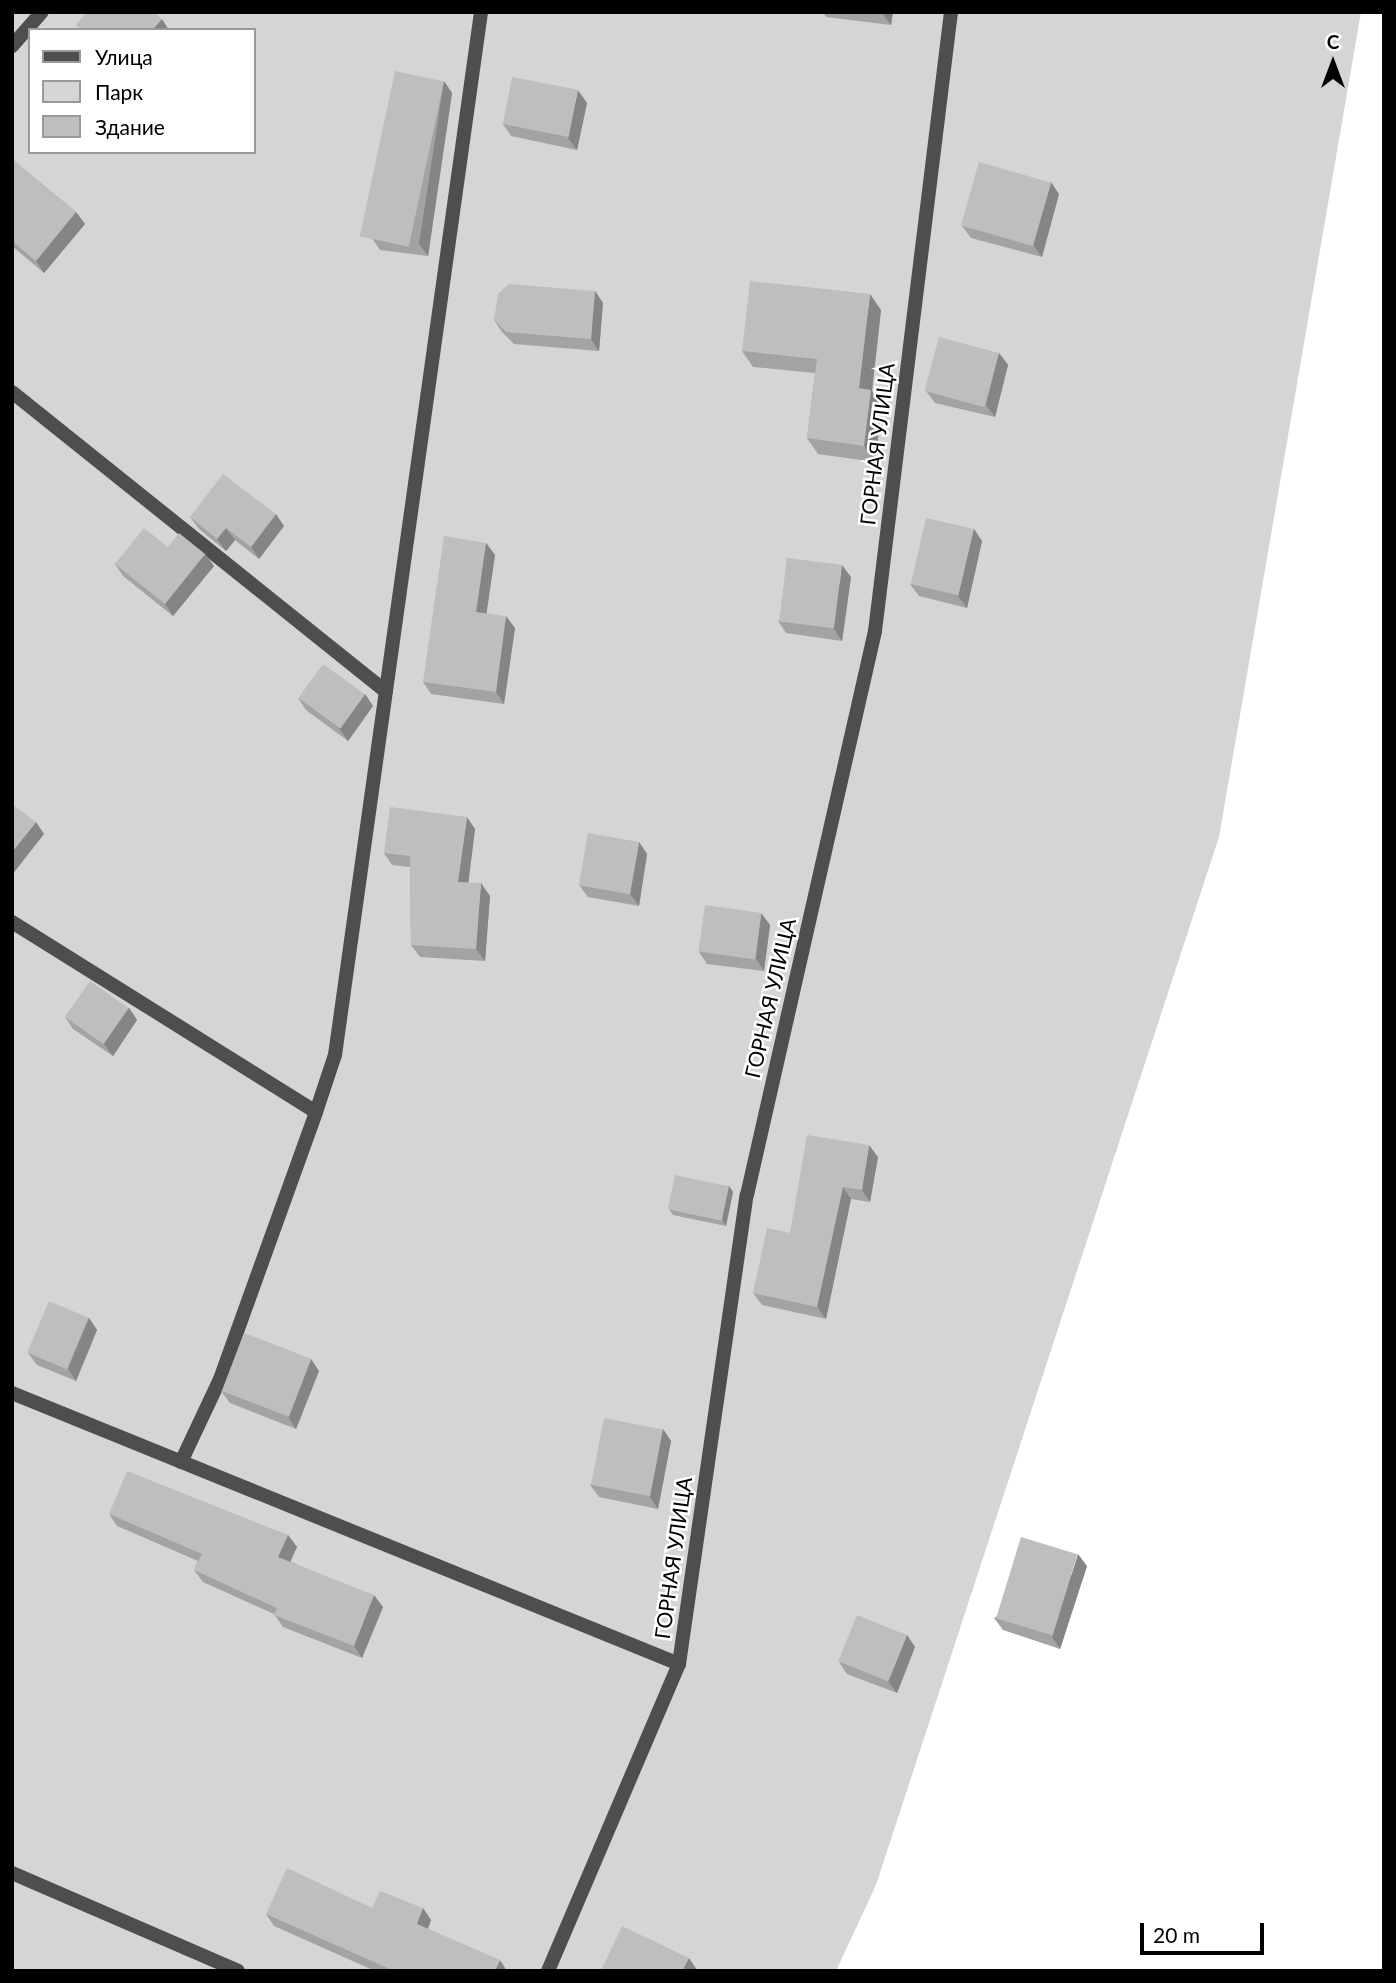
<!DOCTYPE html>
<meta charset="utf-8">
<style>
body{margin:0}
#map{position:relative;width:1396px;height:1983px;overflow:hidden;background:#fff;font-family:Lato,sans-serif}
div>[style]{position:absolute}
.green>*{inset:0;background:#d5d5d5}
.service>*{height:14px;margin:-7px;padding:0 7px;transform-origin:7px;border-radius:7px;background:#4e4e4e}
.minor>*{height:14px;margin:-7px;padding:0 7px;transform-origin:7px;border-radius:7px;background:#4e4e4e}
.wall>*{inset:0;background:#a3a3a3}
.shaded-wall>*{inset:0;background:#858585}
.building>*{inset:0;background:#bebebe;transform-origin:0 0}
span{translate:-50% -50%;white-space:nowrap;text-align:center;line-height:1.15;-webkit-text-stroke:5px #fff;paint-order:stroke}
.street-label{font-size:21px;color:#000}
.frame{position:absolute;inset:0;border:14px solid #000;pointer-events:none}
.legend{position:absolute;left:28px;top:28px;width:228px;height:126px;box-sizing:border-box;background:#fff;border:2px solid #999;margin:0;padding:9px 12px;list-style:none;font-size:21px;color:#000}
.legend li{display:flex;align-items:center;gap:14px;height:35px}
.legend b{width:35px;border:2px solid #999}
.north{position:absolute;left:1298px;top:28px;width:70px;height:70px;-webkit-text-stroke:5px #fff;paint-order:stroke;rotate:0deg;font-size:19px;font-weight:700;line-height:28px;text-align:center;color:#000}
.north::after{content:'';display:block;margin:auto;width:24px;height:32px;background:#000;clip-path:polygon(50% 0,100% 100%,50% 72%,0 100%)}
.scale{position:absolute;left:1140px;top:1923px;width:124px;height:32px;box-sizing:border-box;border:4px solid #000;border-top:0;padding-left:9px;font-size:21px;line-height:24px;white-space:nowrap;color:#000;-webkit-text-stroke:5px #fff;paint-order:stroke}
</style>
<div id="map">
<div class="green">
<div style="clip-path:polygon(evenodd,12px 12px,1361px 12px,1219px 837px,876px 1885px,836px 1971px,12px 1971px,12px 12px,30px 30px,254px 30px,254px 152px,30px 152px,30px 30px)"></div>
</div>
<div class="service">
<div style="left:12px;top:392px;width:479px;rotate:38.7deg"></div>
<div style="left:181px;top:1462px;width:92px;rotate:-64.8deg"></div>
<div style="left:220px;top:1379px;width:284px;rotate:-70.2deg"></div>
</div>
<div class="minor">
<div style="left:12px;top:46px;width:45px;rotate:-48.6deg"></div>
<div style="left:12px;top:922px;width:358px;rotate:32deg"></div>
<div style="left:316px;top:1112px;width:60px;rotate:-71.6deg"></div>
<div style="left:335px;top:1055px;width:1053px;rotate:-82.03deg"></div>
<div style="left:12px;top:1393px;width:720px;rotate:22.11deg"></div>
<div style="left:12px;top:1873px;width:246px;rotate:23.4deg"></div>
<div style="left:548px;top:1971px;width:334px;rotate:-66.9deg"></div>
<div style="left:679px;top:1664px;width:474px;rotate:-81.8deg"></div>
<div style="left:747px;top:1195px;width:578px;rotate:-77.21deg"></div>
<div style="left:875px;top:631px;width:624px;rotate:-83deg"></div>
</div>
<div class="wall">
<div style="clip-path:polygon(823px 12px,893px 12px,891px 25px,826px 17px)"></div>
<div style="clip-path:polygon(444px 81px,452px 93px,428px 256px,380px 250px,372px 238px)"></div>
<div style="clip-path:polygon(587px 103px,577px 150px,511px 136px,503px 124px)"></div>
<div style="clip-path:polygon(12px 159px,76px 212px,85px 224px,44px 273px,12px 246px)"></div>
<div style="clip-path:polygon(1059px 194px,1042px 257px,971px 238px,962px 226px)"></div>
<div style="clip-path:polygon(595px 291px,603px 303px,599px 351px,514px 344px,502px 332px,494px 320px)"></div>
<div style="clip-path:polygon(881px 310px,872px 391px,882px 406px,875px 462px,818px 454px,807px 438px,815px 373px,753px 367px,742px 351px)"></div>
<div style="clip-path:polygon(999px 353px,1008px 365px,995px 417px,935px 403px,926px 391px)"></div>
<div style="clip-path:polygon(190px 517px,284px 526px,259px 559px,235px 540px,226px 551px,199px 529px)"></div>
<div style="clip-path:polygon(974px 529px,982px 541px,967px 608px,919px 596px,910px 584px)"></div>
<div style="clip-path:polygon(486px 543px,495px 555px,486px 613px,515px 628px,504px 704px,431px 694px,423px 682px)"></div>
<div style="clip-path:polygon(168px 547px,205px 554px,214px 566px,173px 616px,123px 576px,115px 564px)"></div>
<div style="clip-path:polygon(851px 577px,842px 641px,786px 633px,778px 621px)"></div>
<div style="clip-path:polygon(365px 694px,373px 706px,348px 741px,306px 710px,298px 698px)"></div>
<div style="clip-path:polygon(475px 829px,468px 883px,490px 896px,485px 961px,420px 957px,411px 945px,410px 867px,392px 865px,384px 853px)"></div>
<div style="clip-path:polygon(639px 842px,647px 854px,639px 906px,588px 897px,579px 885px)"></div>
<div style="clip-path:polygon(761px 913px,770px 925px,764px 971px,707px 964px,699px 952px)"></div>
<div style="clip-path:polygon(129px 1008px,137px 1020px,113px 1056px,73px 1029px,65px 1017px)"></div>
<div style="clip-path:polygon(878px 1157px,870px 1202px,851px 1199px,826px 1319px,762px 1305px,753px 1293px,790px 1233px)"></div>
<div style="clip-path:polygon(729px 1186px,733px 1192px,726px 1226px,673px 1215px,669px 1209px)"></div>
<div style="clip-path:polygon(89px 1318px,97px 1330px,76px 1381px,37px 1365px,28px 1353px)"></div>
<div style="clip-path:polygon(311px 1359px,319px 1371px,296px 1429px,230px 1403px,221px 1391px)"></div>
<div style="clip-path:polygon(663px 1429px,671px 1441px,658px 1509px,599px 1497px,590px 1485px)"></div>
<div style="clip-path:polygon(109px 1514px,288px 1535px,297px 1547px,290px 1561px,383px 1607px,362px 1658px,283px 1627px,274px 1614px,203px 1582px,194px 1570px,198px 1561px,117px 1526px)"></div>
<div style="clip-path:polygon(1087px 1566px,1060px 1649px,1003px 1630px,994px 1618px)"></div>
<div style="clip-path:polygon(907px 1635px,915px 1647px,897px 1693px,847px 1674px,839px 1662px)"></div>
<div style="clip-path:polygon(372px 1908px,423px 1908px,431px 1920px,428px 1929px,507px 1971px,375px 1971px,274px 1926px,266px 1914px)"></div>
</div>
<div class="shaded-wall">
<div style="clip-path:polygon(882px 12px,893px 12px,891px 25px,882px 13px)"></div>
<div style="clip-path:polygon(162px 19px,169px 30px,152px 30px)"></div>
<div style="clip-path:polygon(444px 81px,452px 93px,428px 256px,419px 244px)"></div>
<div style="clip-path:polygon(578px 90px,587px 103px,577px 150px,568px 138px)"></div>
<div style="clip-path:polygon(1051px 182px,1059px 194px,1042px 257px,1033px 245px)"></div>
<div style="clip-path:polygon(76px 212px,85px 224px,44px 273px,36px 261px)"></div>
<div style="clip-path:polygon(595px 291px,603px 303px,599px 351px,591px 339px)"></div>
<div style="clip-path:polygon(870px 294px,881px 310px,872px 391px,882px 406px,875px 462px,864px 446px,859px 388px)"></div>
<div style="clip-path:polygon(999px 353px,1008px 365px,995px 417px,986px 405px)"></div>
<div style="clip-path:polygon(276px 514px,284px 526px,259px 559px,251px 547px)"></div>
<div style="clip-path:polygon(226px 528px,235px 540px,226px 551px,217px 539px)"></div>
<div style="clip-path:polygon(974px 529px,982px 541px,967px 608px,958px 596px)"></div>
<div style="clip-path:polygon(486px 543px,495px 555px,485px 624px,476px 612px)"></div>
<div style="clip-path:polygon(205px 554px,214px 566px,173px 616px,165px 604px)"></div>
<div style="clip-path:polygon(842px 565px,851px 577px,842px 641px,834px 629px)"></div>
<div style="clip-path:polygon(506px 616px,515px 628px,504px 704px,496px 692px)"></div>
<div style="clip-path:polygon(365px 694px,373px 706px,348px 741px,339px 728px)"></div>
<div style="clip-path:polygon(467px 817px,475px 829px,467px 894px,458px 882px)"></div>
<div style="clip-path:polygon(36px 822px,44px 834px,12px 875px,12px 852px)"></div>
<div style="clip-path:polygon(639px 842px,647px 854px,639px 906px,630px 894px)"></div>
<div style="clip-path:polygon(481px 883px,490px 896px,485px 961px,476px 949px)"></div>
<div style="clip-path:polygon(761px 913px,770px 925px,764px 971px,756px 959px)"></div>
<div style="clip-path:polygon(129px 1008px,137px 1020px,113px 1056px,104px 1044px)"></div>
<div style="clip-path:polygon(869px 1145px,878px 1157px,870px 1202px,862px 1190px)"></div>
<div style="clip-path:polygon(729px 1186px,733px 1192px,726px 1226px,722px 1220px)"></div>
<div style="clip-path:polygon(843px 1187px,851px 1199px,826px 1319px,817px 1307px)"></div>
<div style="clip-path:polygon(89px 1318px,97px 1330px,76px 1381px,68px 1369px)"></div>
<div style="clip-path:polygon(311px 1359px,319px 1371px,296px 1429px,288px 1417px)"></div>
<div style="clip-path:polygon(663px 1429px,671px 1441px,658px 1509px,650px 1497px)"></div>
<div style="clip-path:polygon(288px 1535px,297px 1547px,287px 1569px,278px 1557px)"></div>
<div style="clip-path:polygon(1078px 1554px,1087px 1566px,1060px 1649px,1052px 1637px)"></div>
<div style="clip-path:polygon(374px 1595px,383px 1607px,362px 1658px,354px 1646px)"></div>
<div style="clip-path:polygon(907px 1635px,915px 1647px,897px 1693px,888px 1681px)"></div>
<div style="clip-path:polygon(423px 1908px,431px 1920px,425px 1936px,417px 1924px)"></div>
<div style="clip-path:polygon(689px 1958px,697px 1970px,697px 1971px,682px 1971px)"></div>
<div style="clip-path:polygon(500px 1960px,507px 1971px,495px 1971px)"></div>
</div>
<div class="building">
<div style="clip-path:polygon(87px 12px,154px 12px,162px 19px,152px 30px,82px 30px,76px 25px)"></div>
<div style="left:395px;top:71px;width:50px;height:169px;rotate:12deg"></div>
<div style="left:512px;top:77px;width:67px;height:48px;rotate:11deg"></div>
<div style="clip-path:polygon(12px 159px,76px 212px,36px 261px,12px 241px)"></div>
<div style="left:979px;top:162px;width:75px;height:66px;rotate:16deg"></div>
<div style="clip-path:polygon(750px 281px,870px 294px,859px 388px,871px 390px,864px 446px,807px 438px,817px 359px,742px 351px)"></div>
<div style="clip-path:polygon(509px 284px,595px 291px,591px 339px,506px 332px,494px 320px,498px 294px)"></div>
<div style="left:939px;top:337px;width:62px;height:56px;rotate:15deg"></div>
<div style="clip-path:polygon(223px 474px,276px 514px,251px 547px,226px 528px,217px 539px,190px 517px)"></div>
<div style="left:926px;top:518px;width:49px;height:68px;rotate:13deg"></div>
<div style="clip-path:polygon(144px 528px,168px 547px,179px 533px,205px 554px,165px 604px,115px 564px)"></div>
<div style="clip-path:polygon(444px 536px,486px 543px,476px 612px,506px 616px,496px 692px,423px 682px)"></div>
<div style="left:787px;top:558px;width:55px;height:64px;rotate:7deg"></div>
<div style="left:323px;top:664px;width:52px;height:42px;rotate:36deg"></div>
<div style="clip-path:polygon(12px 804px,36px 822px,12px 852px)"></div>
<div style="clip-path:polygon(390px 807px,467px 817px,458px 882px,481px 883px,476px 949px,411px 945px,410px 856px,384px 853px)"></div>
<div style="left:588px;top:833px;width:52px;height:53px;rotate:10deg"></div>
<div style="left:705px;top:905px;width:57px;height:47px;rotate:8deg"></div>
<div style="left:90px;top:981px;width:47px;height:44px;rotate:35deg"></div>
<div style="clip-path:polygon(807px 1135px,869px 1145px,862px 1190px,843px 1187px,817px 1307px,753px 1293px,767px 1228px,790px 1233px)"></div>
<div style="left:675px;top:1175px;width:55px;height:35px;rotate:12deg"></div>
<div style="left:49px;top:1301px;width:43px;height:56px;rotate:23deg"></div>
<div style="left:244px;top:1333px;width:72px;height:62px;rotate:21deg"></div>
<div style="left:604px;top:1418px;width:60px;height:68px;rotate:11deg"></div>
<div style="clip-path:polygon(127px 1471px,288px 1535px,278px 1557px,374px 1595px,354px 1646px,274px 1615px,277px 1608px,194px 1570px,202px 1554px,109px 1514px)"></div>
<div style="left:1021px;top:1537px;width:59px;height:85px;rotate:17deg"></div>
<div style="left:857px;top:1615px;width:54px;height:50px;rotate:22deg"></div>
<div style="clip-path:polygon(287px 1868px,372px 1908px,380px 1891px,423px 1908px,417px 1924px,500px 1960px,495px 1971px,394px 1971px,266px 1914px)"></div>
<div style="clip-path:polygon(622px 1926px,689px 1958px,682px 1971px,601px 1971px)"></div>
</div>
<div class="street-label">
<span style="left:877px;top:444px;rotate:-83deg">ГОРНАЯ УЛИЦА</span>
<span style="left:770px;top:998px;rotate:-77deg">ГОРНАЯ УЛИЦА</span>
<span style="left:673px;top:1558px;rotate:-82deg">ГОРНАЯ УЛИЦА</span>
</div>
<div class="frame"></div>
<ul class="legend">
<li><b style="height:9px;background:#4e4e4e"></b>Улица</li>
<li><b style="height:19px;background:#d5d5d5"></b>Парк</li>
<li><b style="height:19px;background:#bebebe"></b>Здание</li>
</ul>
<div class="north">С</div>
<div class="scale">20 m</div>
</div>
